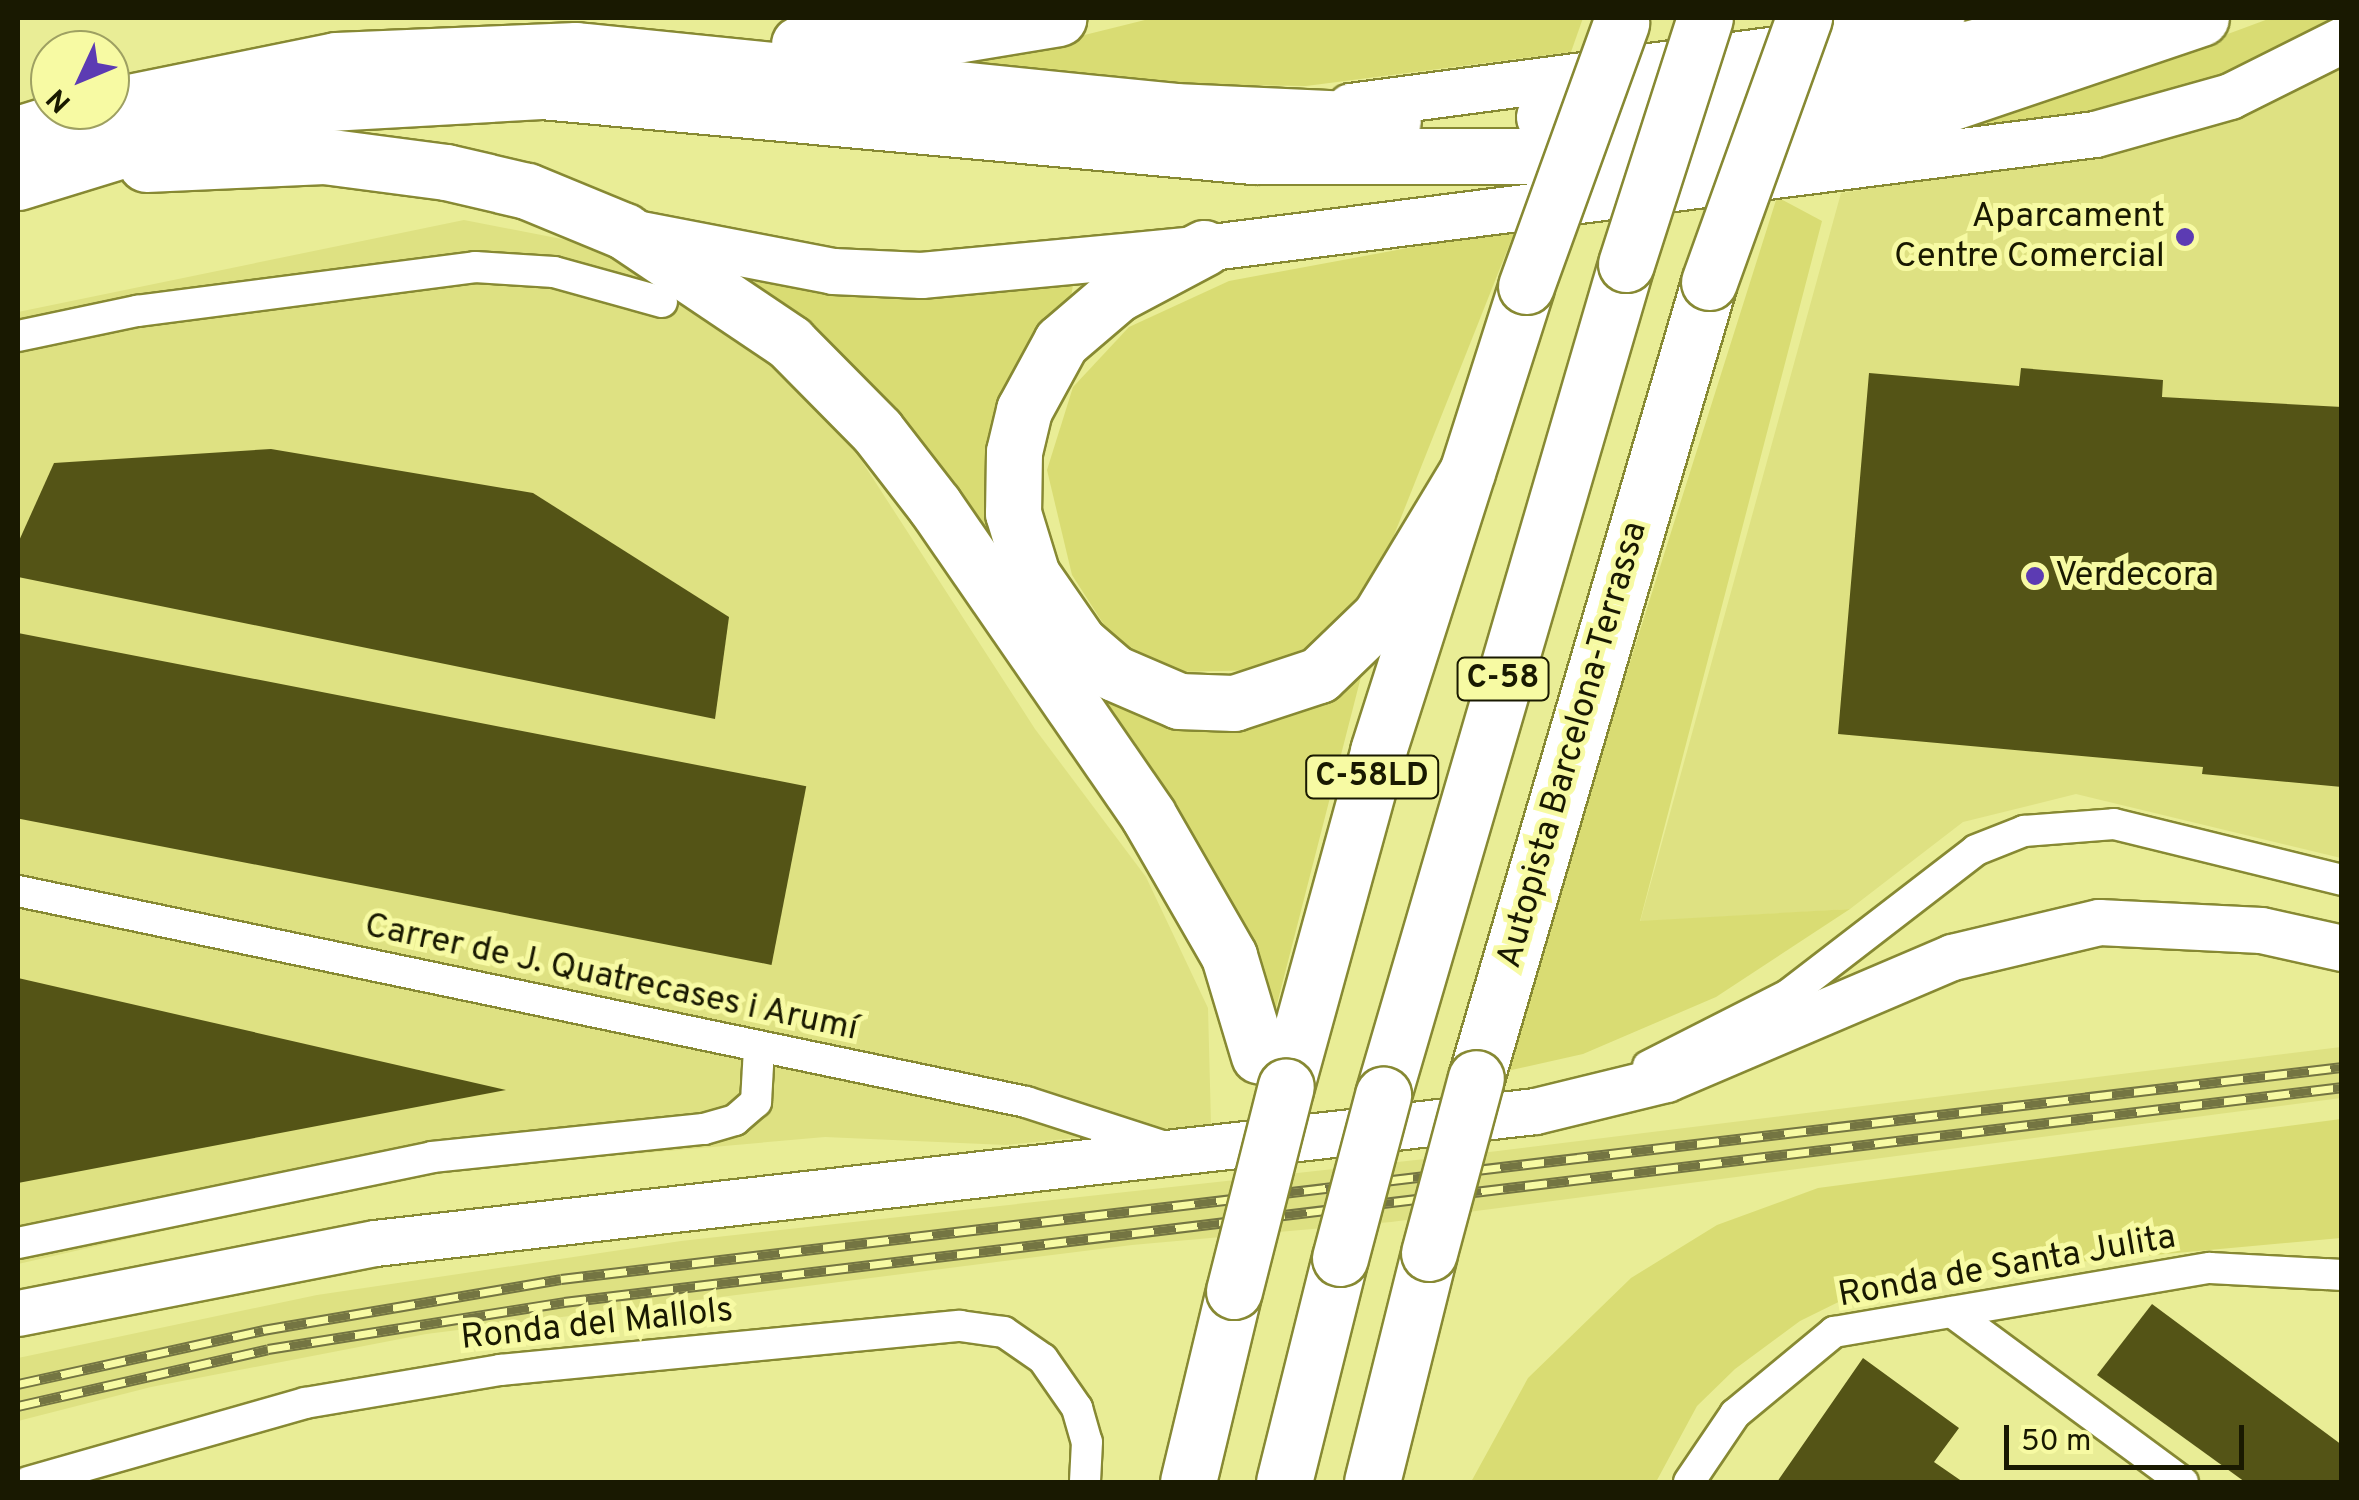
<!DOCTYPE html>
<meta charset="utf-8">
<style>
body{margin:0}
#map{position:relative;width:2359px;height:1500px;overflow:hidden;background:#e9ed96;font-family:Overpass,sans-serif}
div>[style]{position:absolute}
.built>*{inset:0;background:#dee182}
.green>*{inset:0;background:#d9dc73}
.building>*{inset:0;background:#545416;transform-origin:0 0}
.roads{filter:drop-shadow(2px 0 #878933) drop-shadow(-2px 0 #878933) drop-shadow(0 2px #878933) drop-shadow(0 -2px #878933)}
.street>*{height:30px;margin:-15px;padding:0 15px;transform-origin:15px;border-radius:15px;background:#fff}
.secondary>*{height:45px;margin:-22.5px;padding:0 22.5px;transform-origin:22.5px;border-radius:22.5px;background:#fff}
.highway>*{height:55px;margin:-27.5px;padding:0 27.5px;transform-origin:27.5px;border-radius:27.5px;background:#fff}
.rail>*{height:11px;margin-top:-5.5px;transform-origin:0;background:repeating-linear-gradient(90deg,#f7faa3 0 22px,#747542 0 44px);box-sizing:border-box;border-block:2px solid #747542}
.bridges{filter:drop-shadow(2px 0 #878933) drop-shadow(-2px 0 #878933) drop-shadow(0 2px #878933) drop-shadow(0 -2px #878933)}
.highway-bridge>*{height:55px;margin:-27.5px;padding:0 27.5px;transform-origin:27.5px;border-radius:27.5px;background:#fff}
.dots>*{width:28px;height:28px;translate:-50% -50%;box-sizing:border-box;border:5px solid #f7faa3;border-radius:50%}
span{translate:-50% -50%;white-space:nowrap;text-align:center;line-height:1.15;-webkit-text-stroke:10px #f7faa3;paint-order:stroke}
.shield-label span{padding:2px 8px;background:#f7faa3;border:2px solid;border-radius:8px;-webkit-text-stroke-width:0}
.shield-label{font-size:32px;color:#191901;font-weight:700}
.poi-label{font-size:35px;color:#191901}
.right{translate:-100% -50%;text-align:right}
.left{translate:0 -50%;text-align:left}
.street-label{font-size:35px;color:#191901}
.frame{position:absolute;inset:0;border:20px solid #191901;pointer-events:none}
.north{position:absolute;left:30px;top:30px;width:100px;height:100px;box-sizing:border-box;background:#f7faa3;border:2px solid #9ea062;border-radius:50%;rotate:226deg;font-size:28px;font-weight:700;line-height:40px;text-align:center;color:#191901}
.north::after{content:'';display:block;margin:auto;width:35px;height:45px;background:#5c3bb3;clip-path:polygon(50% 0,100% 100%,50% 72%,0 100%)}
.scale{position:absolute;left:2004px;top:1425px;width:240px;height:45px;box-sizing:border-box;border:5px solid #191901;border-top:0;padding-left:12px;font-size:30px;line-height:35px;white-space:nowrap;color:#191901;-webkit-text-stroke:8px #f7faa3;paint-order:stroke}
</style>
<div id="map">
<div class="built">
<div style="clip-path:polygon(2341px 59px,2341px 858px,2076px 794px,1963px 822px,1850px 909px,1640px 922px,1841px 193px,2108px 151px)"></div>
<div style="clip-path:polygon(464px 220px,608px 248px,744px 332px,852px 446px,1035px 729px,1146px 877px,1208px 1008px,1211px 1124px,1006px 1145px,825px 1137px,417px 1173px,18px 1264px,18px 312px)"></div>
<div style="clip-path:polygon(2341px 1047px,2341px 1098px,1391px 1222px,1132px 1245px,426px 1334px,151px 1387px,18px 1421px,18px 1358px,317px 1295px,681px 1241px,1498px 1151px)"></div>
</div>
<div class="green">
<div style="clip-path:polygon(1153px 18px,1583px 18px,1571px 52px,1306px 86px,1133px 83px,972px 63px)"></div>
<div style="clip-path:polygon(2271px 18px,2341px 20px,2260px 65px,2133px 113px,1836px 145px,2074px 91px)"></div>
<div style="clip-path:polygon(1777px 197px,1822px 221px,1640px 921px,1850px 909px,1716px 997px,1583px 1054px,1507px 1071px,1539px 950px)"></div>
<div style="clip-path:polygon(1516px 228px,1375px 583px,1325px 650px,1266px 670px,1172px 672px,1117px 645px,1072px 575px,1047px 470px,1073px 387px,1129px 327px,1229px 281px)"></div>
<div style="clip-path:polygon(751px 281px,855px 296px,1052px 281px,1073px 285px,1070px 303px,993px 451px,988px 545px)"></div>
<div style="clip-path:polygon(1363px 669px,1275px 1012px,1257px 950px,1141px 757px,1076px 675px,1158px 712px)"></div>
<div style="clip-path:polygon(2341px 1119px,2341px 1238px,1883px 1280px,1800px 1321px,1735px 1369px,1697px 1406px,1656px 1482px,1471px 1482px,1528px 1378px,1631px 1278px,1717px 1225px,1818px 1188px)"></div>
</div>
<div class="building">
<div style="clip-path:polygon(2021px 368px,2163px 380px,2162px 397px,2342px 407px,2342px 787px,2202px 774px,2203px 767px,1838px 734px,1869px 373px,2019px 386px)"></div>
<div style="clip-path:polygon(271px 449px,533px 493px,729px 617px,715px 719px,18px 577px,18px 543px,54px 463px)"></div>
<div style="left:18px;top:633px;width:803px;height:182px;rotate:11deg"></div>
<div style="clip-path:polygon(18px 978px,506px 1090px,18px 1183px)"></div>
<div style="clip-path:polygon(2152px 1304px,2342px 1445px,2342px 1482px,2245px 1482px,2097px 1375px)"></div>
<div style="clip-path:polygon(1863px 1358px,1959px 1428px,1934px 1462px,1963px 1482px,1777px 1482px)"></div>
</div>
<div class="roads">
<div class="street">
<div style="left:18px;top:336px;width:122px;rotate:-11.9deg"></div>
<div style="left:137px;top:311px;width:341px;rotate:-7.4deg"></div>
<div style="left:475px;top:267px;width:79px;rotate:3.6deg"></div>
<div style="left:554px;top:272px;width:112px;rotate:15.5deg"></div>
<div style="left:18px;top:891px;width:1030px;rotate:11.82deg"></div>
<div style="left:1026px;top:1102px;width:146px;rotate:17.9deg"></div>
<div style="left:1648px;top:1066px;width:157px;rotate:-26.9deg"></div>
<div style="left:1788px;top:995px;width:237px;rotate:-37.6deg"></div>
<div style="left:1976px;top:850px;width:52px;rotate:-21.6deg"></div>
<div style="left:2024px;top:831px;width:90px;rotate:-4.4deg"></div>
<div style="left:2114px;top:824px;width:235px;rotate:13.8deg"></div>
<div style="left:18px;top:1243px;width:423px;rotate:-11.7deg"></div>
<div style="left:432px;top:1157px;width:273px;rotate:-5.9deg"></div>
<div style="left:704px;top:1129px;width:32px;rotate:-16deg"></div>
<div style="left:735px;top:1120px;width:28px;rotate:-41deg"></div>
<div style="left:756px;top:1102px;width:53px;rotate:-86.8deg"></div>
<div style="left:1952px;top:1312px;width:287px;rotate:36.4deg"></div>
<div style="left:28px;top:1482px;width:288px;rotate:-15.9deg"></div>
<div style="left:305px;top:1403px;width:198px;rotate:-9.6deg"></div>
<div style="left:500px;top:1370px;width:462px;rotate:-5.5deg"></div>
<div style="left:960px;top:1326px;width:44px;rotate:7.8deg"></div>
<div style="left:1004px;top:1332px;width:47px;rotate:34.7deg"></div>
<div style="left:1043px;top:1359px;width:60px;rotate:55.2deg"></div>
<div style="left:1077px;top:1408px;width:35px;rotate:74deg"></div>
<div style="left:1087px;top:1442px;width:40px;rotate:92.9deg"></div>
<div style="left:1689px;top:1482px;width:82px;rotate:-55.9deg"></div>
<div style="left:1735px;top:1414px;width:129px;rotate:-39.6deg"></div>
<div style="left:1834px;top:1332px;width:381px;rotate:-9.7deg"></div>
<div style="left:2210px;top:1268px;width:132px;rotate:3deg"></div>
</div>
<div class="secondary">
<div style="left:1350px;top:106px;width:474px;rotate:-7.6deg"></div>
<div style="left:1820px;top:43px;width:124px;rotate:-11.7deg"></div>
<div style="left:636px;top:233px;width:201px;rotate:10.9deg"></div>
<div style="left:833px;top:271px;width:88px;rotate:2.6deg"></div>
<div style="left:921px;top:275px;width:284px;rotate:-5.4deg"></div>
<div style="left:1204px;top:248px;width:898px;rotate:-7.29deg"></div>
<div style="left:2095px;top:134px;width:140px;rotate:-15.7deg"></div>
<div style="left:2230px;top:96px;width:125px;rotate:-26.6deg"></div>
<div style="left:18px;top:1313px;width:364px;rotate:-11.1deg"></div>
<div style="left:375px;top:1243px;width:1167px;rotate:-6.49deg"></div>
<div style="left:1535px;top:1111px;width:135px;rotate:-13.7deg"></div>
<div style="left:1666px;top:1079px;width:311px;rotate:-23.1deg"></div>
<div style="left:1952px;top:957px;width:151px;rotate:-13.4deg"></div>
<div style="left:2099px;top:922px;width:162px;rotate:2.8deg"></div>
<div style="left:2261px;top:930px;width:83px;rotate:12.5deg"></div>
</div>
<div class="highway">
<div style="left:799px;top:44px;width:152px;rotate:-3deg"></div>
<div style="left:951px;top:36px;width:109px;rotate:-9.5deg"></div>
<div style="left:110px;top:106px;width:231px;rotate:-11.5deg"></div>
<div style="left:336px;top:60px;width:240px;rotate:-2.4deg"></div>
<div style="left:576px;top:50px;width:602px;rotate:5.81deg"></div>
<div style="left:1175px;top:111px;width:218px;rotate:2.6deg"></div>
<div style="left:1544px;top:117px;width:154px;rotate:-5.2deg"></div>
<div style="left:1697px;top:103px;width:160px;rotate:-9deg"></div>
<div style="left:1855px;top:78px;width:240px;rotate:-14.5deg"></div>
<div style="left:18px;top:134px;width:81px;rotate:-17.3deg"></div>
<div style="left:146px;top:164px;width:178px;rotate:-2.6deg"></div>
<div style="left:324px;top:156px;width:123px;rotate:7.5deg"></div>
<div style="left:446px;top:172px;width:83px;rotate:13.2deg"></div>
<div style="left:527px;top:191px;width:105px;rotate:22.4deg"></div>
<div style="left:624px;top:231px;width:199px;rotate:33.9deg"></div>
<div style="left:789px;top:342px;width:125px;rotate:45.3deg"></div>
<div style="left:877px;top:431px;width:95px;rotate:52.3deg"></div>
<div style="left:935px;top:506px;width:375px;rotate:55.4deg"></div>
<div style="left:1148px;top:815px;width:163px;rotate:60.1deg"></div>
<div style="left:1229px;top:956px;width:104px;rotate:73.3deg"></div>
<div style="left:18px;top:182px;width:207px;rotate:-17.1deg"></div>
<div style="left:216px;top:121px;width:97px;rotate:-10.1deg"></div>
<div style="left:311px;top:104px;width:230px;rotate:-3.2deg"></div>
<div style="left:541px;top:91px;width:715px;rotate:5.22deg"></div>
<div style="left:1253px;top:156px;width:277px"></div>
<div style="left:1530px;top:156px;width:154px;rotate:-4.5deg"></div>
<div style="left:1684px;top:144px;width:247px;rotate:-7.9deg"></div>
<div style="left:1929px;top:110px;width:287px;rotate:-18.7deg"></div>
<div style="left:1204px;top:248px;width:98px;rotate:152.1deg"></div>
<div style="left:1117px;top:294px;width:74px;rotate:139.4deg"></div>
<div style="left:1061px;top:342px;width:77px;rotate:118.6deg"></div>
<div style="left:1024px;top:410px;width:43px;rotate:103.4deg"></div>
<div style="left:1014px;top:452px;width:61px;rotate:90.9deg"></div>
<div style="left:1013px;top:513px;width:65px;rotate:73deg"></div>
<div style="left:1032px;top:575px;width:83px;rotate:55.3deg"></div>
<div style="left:1079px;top:643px;width:46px;rotate:40.6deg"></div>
<div style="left:1114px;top:673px;width:71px;rotate:23.3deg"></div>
<div style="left:1179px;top:701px;width:55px;rotate:2.1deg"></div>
<div style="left:1234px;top:703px;width:89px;rotate:-18.2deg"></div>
<div style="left:1319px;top:675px;width:85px;rotate:-44deg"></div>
<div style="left:1380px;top:616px;width:168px;rotate:-58.9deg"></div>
<div style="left:1476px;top:1078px;width:829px;rotate:-73.68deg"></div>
<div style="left:1286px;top:1086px;width:347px;rotate:-74.6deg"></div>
<div style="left:1378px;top:751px;width:488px;rotate:-72.3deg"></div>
<div style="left:1383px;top:1095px;width:866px;rotate:-73.7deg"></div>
<div style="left:1188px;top:1482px;width:196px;rotate:-76.5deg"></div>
<div style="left:1284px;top:1482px;width:231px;rotate:-76deg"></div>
<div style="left:1372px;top:1482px;width:236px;rotate:-76deg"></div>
</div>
</div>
<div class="rail">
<div style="left:18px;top:1384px;width:251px;rotate:-12.4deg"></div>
<div style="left:263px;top:1330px;width:302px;rotate:-9.7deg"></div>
<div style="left:561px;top:1279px;width:1794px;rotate:-6.79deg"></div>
<div style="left:18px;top:1406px;width:256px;rotate:-12.8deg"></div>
<div style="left:268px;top:1349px;width:300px;rotate:-9deg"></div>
<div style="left:564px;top:1302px;width:1791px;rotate:-6.89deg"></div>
</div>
<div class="bridges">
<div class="highway-bridge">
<div style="left:1626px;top:264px;width:258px;rotate:-72.2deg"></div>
<div style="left:1709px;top:282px;width:281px;rotate:-70.2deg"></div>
<div style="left:1526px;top:286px;width:280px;rotate:-70.1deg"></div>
<div style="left:1429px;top:1253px;width:181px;rotate:-75deg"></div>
<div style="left:1340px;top:1258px;width:169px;rotate:-75.2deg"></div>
<div style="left:1234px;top:1291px;width:211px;rotate:-75.8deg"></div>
</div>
</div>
<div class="dots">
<div style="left:2185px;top:237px;background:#5c3bb3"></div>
<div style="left:2035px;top:576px;background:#5c3bb3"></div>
</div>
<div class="shield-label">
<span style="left:1503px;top:679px">C-58</span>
<span style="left:1372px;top:777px">C-58LD</span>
</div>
<div class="poi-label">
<span class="right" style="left:2165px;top:237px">Aparcament<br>Centre Comercial</span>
<span class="left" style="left:2055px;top:576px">Verdecora</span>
</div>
<div class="street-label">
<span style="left:1573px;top:745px;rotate:-74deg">Autopista Barcelona-Terrassa</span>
<span style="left:611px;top:978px;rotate:12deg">Carrer de J. Quatrecases i Arumí</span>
<span style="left:2007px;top:1267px;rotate:-10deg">Ronda de Santa Julita</span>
<span style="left:597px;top:1325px;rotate:-6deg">Ronda del Mallols</span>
</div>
<div class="frame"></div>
<div class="north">N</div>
<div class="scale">50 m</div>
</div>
